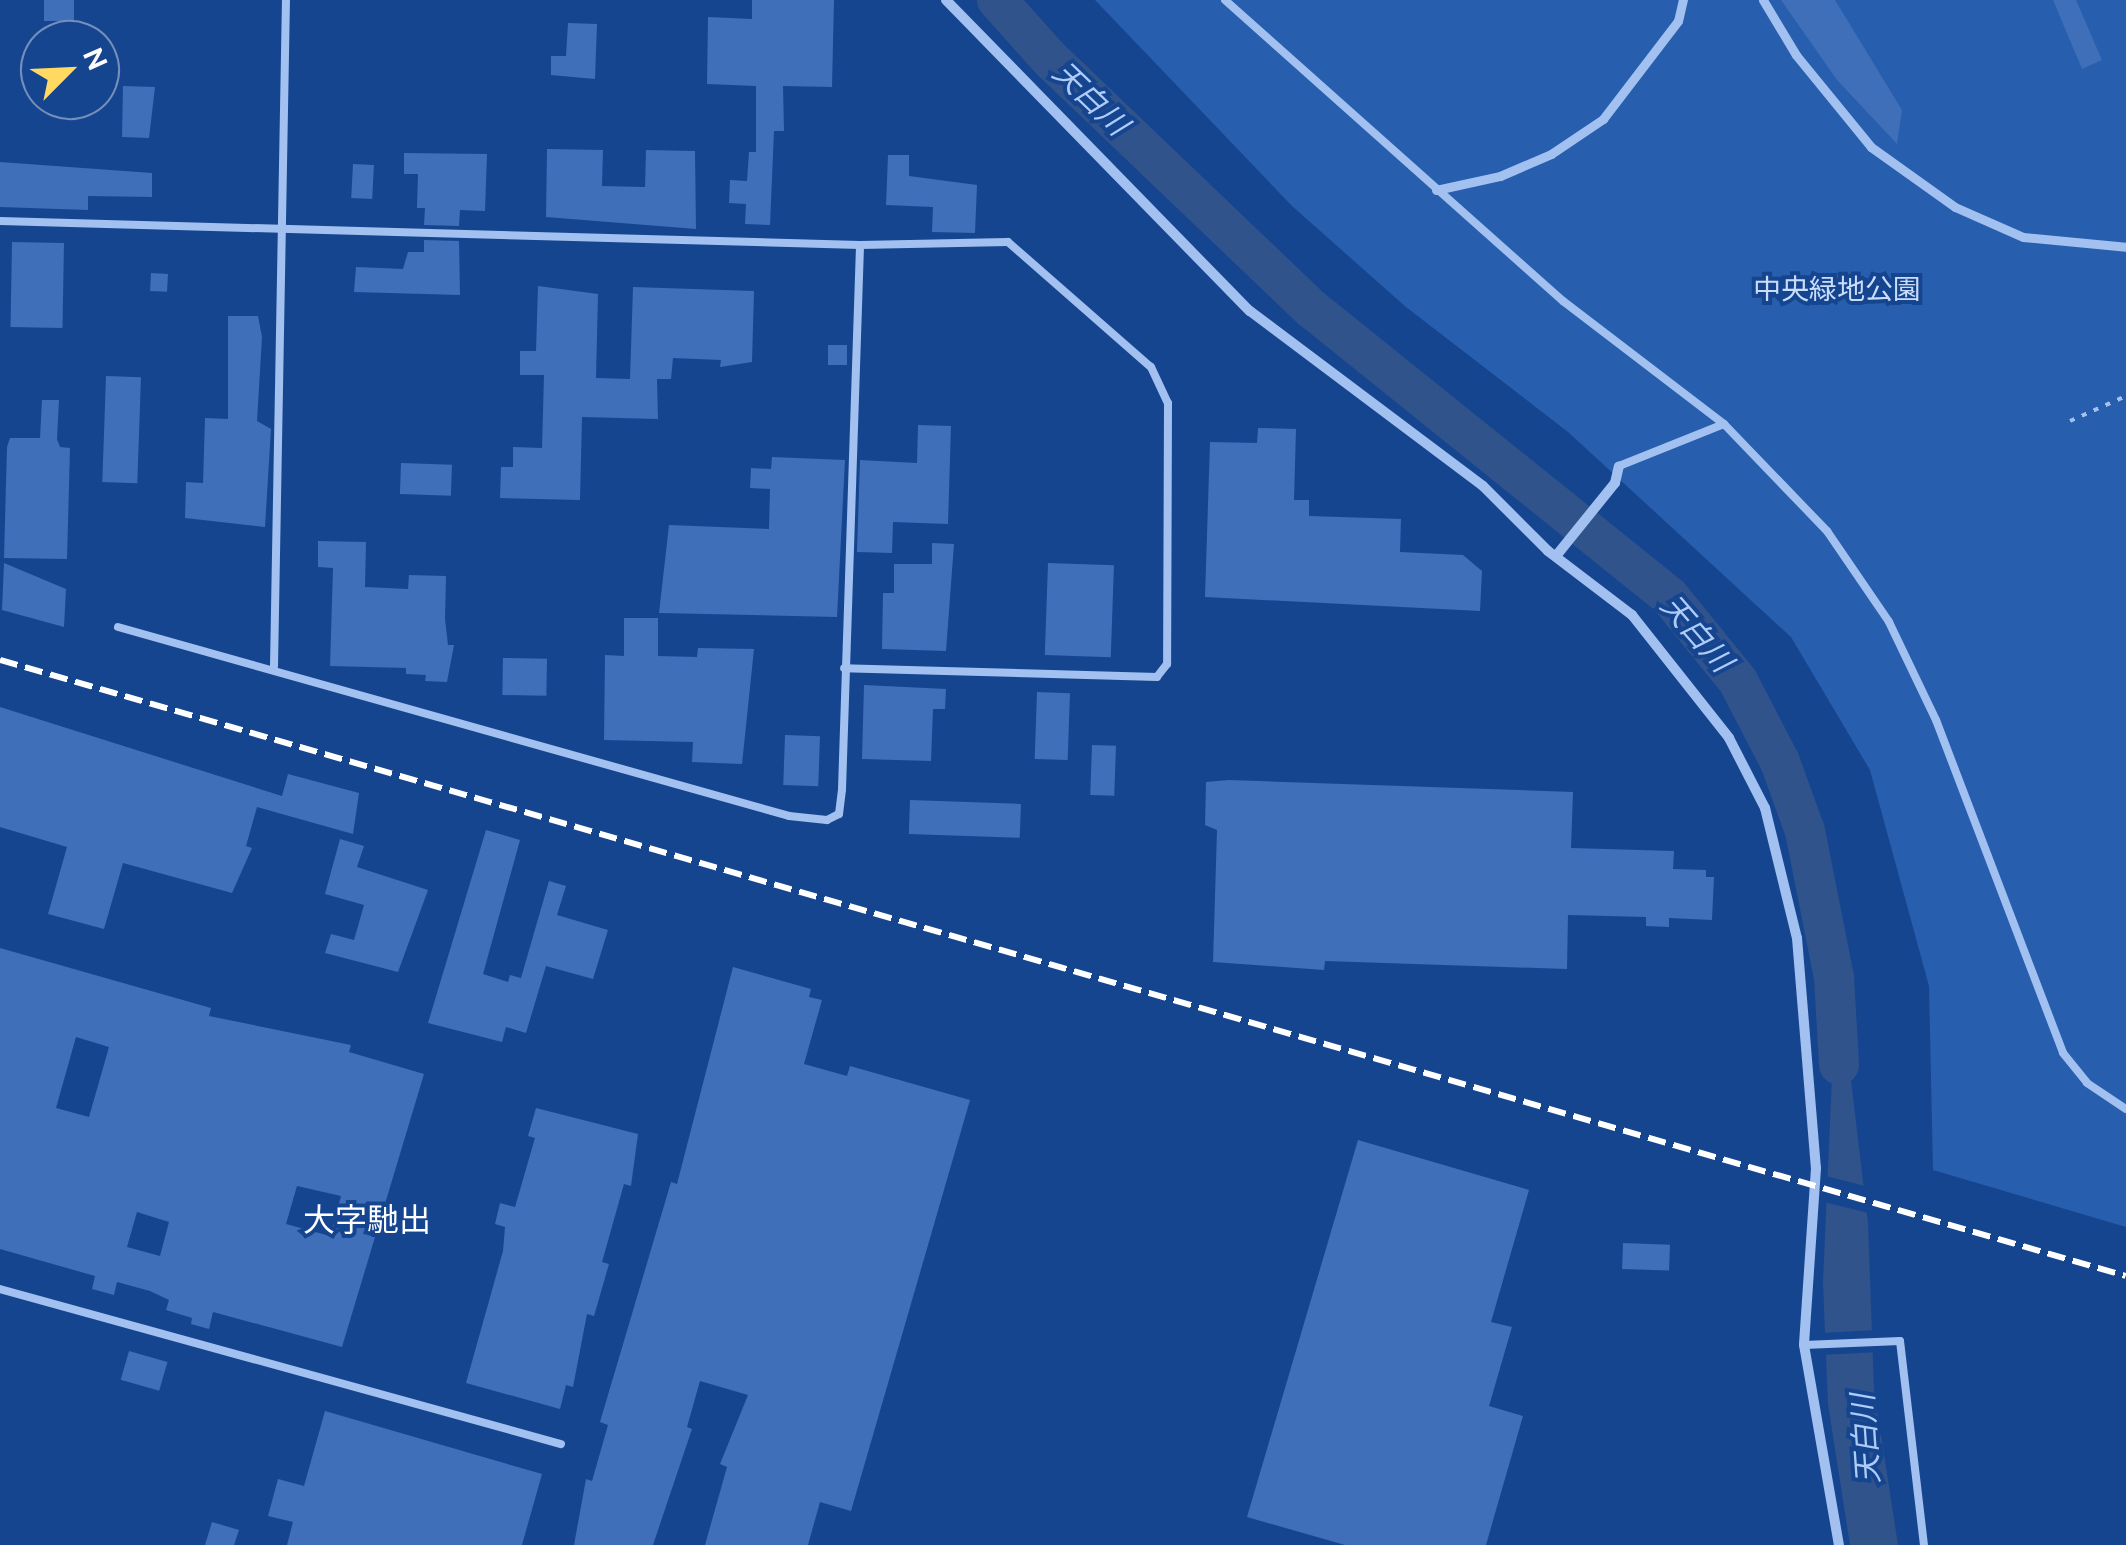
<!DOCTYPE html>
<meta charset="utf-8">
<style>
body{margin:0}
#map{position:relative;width:2126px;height:1545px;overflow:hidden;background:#164590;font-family:Ubuntu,"Noto Sans JP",sans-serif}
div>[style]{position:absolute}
.green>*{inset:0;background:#285eae}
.water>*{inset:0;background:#31538b}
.pier>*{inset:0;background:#164590;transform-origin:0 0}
.river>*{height:40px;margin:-20px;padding:0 20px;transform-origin:20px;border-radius:20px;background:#31538b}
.building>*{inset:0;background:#3e6fb8;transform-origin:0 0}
.path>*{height:4px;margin-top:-2px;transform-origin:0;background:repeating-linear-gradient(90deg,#a2c1f0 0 5px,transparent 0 13px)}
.service>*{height:8px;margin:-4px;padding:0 4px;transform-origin:4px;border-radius:4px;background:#a2c1f0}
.pedestrian>*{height:9px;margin:-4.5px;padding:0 4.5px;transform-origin:4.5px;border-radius:4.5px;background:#a2c1f0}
.minor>*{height:10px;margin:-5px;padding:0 5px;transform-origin:5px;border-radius:5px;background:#a2c1f0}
.rail>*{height:6px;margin-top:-3px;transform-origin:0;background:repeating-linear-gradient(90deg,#fff 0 18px,transparent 0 26px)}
span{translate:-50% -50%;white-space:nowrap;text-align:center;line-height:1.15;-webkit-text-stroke:8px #164590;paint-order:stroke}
.park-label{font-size:28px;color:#c9ddfb}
.water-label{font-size:30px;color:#aeccf7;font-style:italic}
.quarter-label{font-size:32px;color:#fff}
.north{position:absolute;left:20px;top:20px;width:100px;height:100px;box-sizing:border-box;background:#164590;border:2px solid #738fbc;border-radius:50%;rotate:66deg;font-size:28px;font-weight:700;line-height:40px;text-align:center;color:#fff}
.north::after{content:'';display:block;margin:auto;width:35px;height:45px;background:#ffd961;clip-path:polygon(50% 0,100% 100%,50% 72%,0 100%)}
</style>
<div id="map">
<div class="green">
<div style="clip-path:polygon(1095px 0,2126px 0,2126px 1227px,1933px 1170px,1929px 986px,1870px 770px,1791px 637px,1568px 432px,1406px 307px,1292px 206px)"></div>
</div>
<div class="water">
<div style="clip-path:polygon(1837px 963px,1868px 1223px,1874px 1390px,1898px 1545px,1850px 1545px,1828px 1404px,1823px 1283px)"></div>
</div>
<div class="pier">
<div style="clip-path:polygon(1826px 1176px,1869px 1187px,1872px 1214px,1824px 1202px)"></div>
<div style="left:1877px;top:1330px;width:22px;height:57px;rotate:87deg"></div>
</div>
<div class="river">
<div style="left:997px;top:0;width:78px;rotate:48.1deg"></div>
<div style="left:1049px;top:58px;width:364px;rotate:43.7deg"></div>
<div style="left:1312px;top:309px;width:458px;rotate:38.8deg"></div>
<div style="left:1669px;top:596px;width:109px;rotate:50.9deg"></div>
<div style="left:1738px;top:681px;width:91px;rotate:62.6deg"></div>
<div style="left:1780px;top:762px;width:73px;rotate:70.1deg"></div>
<div style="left:1805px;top:831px;width:149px;rotate:78.8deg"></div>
<div style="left:1834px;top:977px;width:88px;rotate:86.7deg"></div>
</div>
<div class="building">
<div style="left:44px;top:0;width:30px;height:21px"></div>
<div style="clip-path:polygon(752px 0,834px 0,832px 87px,783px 86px,784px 131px,774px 131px,770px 225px,745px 224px,746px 204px,729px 203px,730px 180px,747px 181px,749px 152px,756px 152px,756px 86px,707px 84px,708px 17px,752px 19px)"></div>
<div style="clip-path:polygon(1781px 0,1835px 0,1902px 110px,1897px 144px,1837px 80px)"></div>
<div style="clip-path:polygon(2053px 0,2076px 0,2102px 60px,2082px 69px)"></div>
<div style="clip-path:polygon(568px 23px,597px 24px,595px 79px,551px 75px,551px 56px,566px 56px)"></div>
<div style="clip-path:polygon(123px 86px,155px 87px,149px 138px,122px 137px)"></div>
<div style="clip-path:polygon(547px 149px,603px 150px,602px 186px,645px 187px,646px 150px,695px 151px,696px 229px,546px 217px)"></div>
<div style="clip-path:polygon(404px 153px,487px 154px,485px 211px,460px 210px,459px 226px,424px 225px,425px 208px,417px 208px,418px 174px,404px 174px)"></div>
<div style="clip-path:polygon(888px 155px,909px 155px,909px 176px,977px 185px,975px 233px,932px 232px,933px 207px,886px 205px)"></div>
<div style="clip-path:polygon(0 162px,152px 173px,152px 197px,88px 196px,88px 210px,0 207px)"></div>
<div style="left:353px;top:164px;width:21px;height:34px;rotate:3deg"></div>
<div style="clip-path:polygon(424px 240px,459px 241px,460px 295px,354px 292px,356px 267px,403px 269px,408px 252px,424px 252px)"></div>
<div style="left:12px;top:242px;width:52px;height:85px;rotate:1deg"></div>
<div style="left:151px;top:273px;width:17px;height:18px;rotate:3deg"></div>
<div style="clip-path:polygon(538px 286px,598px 294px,596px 378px,630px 379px,633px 287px,754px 291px,752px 362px,720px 367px,721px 360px,673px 358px,671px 379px,657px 379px,658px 419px,582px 417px,580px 500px,500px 498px,501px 467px,513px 467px,513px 447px,542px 448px,544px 375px,520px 375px,520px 351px,536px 351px)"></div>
<div style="clip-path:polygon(228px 316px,258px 316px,262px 337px,257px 421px,271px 429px,265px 527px,185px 518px,186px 482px,203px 483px,205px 418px,228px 419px)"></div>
<div style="left:828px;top:345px;width:19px;height:20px"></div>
<div style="left:106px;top:376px;width:35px;height:106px;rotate:2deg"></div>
<div style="clip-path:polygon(42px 400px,59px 400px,57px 439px,60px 447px,70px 448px,67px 559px,4px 558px,7px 447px,10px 438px,40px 438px)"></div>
<div style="clip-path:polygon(918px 425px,951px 426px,948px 524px,893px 522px,892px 553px,857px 552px,860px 460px,917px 463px)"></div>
<div style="clip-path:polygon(1258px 428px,1296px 429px,1294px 500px,1309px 500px,1309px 516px,1401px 519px,1400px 552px,1463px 555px,1482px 571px,1480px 611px,1205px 597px,1210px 442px,1257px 443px)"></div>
<div style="clip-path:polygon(772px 457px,845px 460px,837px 617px,659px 613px,669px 525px,769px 529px,770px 489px,750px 488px,751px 468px,771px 469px)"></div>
<div style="left:401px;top:463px;width:51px;height:31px;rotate:2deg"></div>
<div style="clip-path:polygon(318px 541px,366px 542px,365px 587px,408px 589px,409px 575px,446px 576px,445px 619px,448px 645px,454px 645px,447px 682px,425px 681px,426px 675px,406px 674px,406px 668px,330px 666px,333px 568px,318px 567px)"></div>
<div style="clip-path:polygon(932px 543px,954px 544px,946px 651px,882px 649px,883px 593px,894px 593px,894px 564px,932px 564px)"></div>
<div style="clip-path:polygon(4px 563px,66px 589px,64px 627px,2px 610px)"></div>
<div style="left:1048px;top:563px;width:66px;height:92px;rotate:2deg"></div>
<div style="clip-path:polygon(624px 618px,658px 618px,658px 656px,697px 657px,698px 648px,754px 649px,742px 764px,692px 762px,693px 742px,604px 740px,605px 655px,624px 656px)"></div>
<div style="left:503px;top:658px;width:44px;height:37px;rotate:1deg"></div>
<div style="clip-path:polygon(864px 685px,946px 689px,945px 709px,933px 709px,931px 761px,862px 759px)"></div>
<div style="left:1037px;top:692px;width:33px;height:67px;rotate:2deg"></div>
<div style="clip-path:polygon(0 707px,282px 796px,288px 774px,359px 793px,353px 834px,257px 807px,246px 846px,252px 848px,232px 893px,123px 863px,104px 929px,48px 914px,67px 847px,0 827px)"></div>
<div style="left:785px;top:735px;width:35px;height:50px;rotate:2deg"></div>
<div style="left:1092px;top:745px;width:24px;height:50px;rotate:2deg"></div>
<div style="clip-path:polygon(1229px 780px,1573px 792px,1571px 848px,1674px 851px,1673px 869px,1706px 870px,1706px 877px,1714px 877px,1712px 920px,1669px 918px,1669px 927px,1646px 926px,1646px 917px,1568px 915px,1567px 969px,1325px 961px,1324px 970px,1213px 962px,1217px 830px,1205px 825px,1206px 782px)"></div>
<div style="left:910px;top:800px;width:111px;height:34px;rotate:2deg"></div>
<div style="clip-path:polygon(486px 830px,520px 840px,483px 974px,508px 982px,510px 975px,521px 978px,549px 881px,566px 886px,557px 915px,608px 930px,593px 979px,546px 966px,526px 1033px,506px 1027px,502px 1042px,428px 1023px)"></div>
<div style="clip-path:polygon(340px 839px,364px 846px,357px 867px,428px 890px,398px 972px,325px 953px,331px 934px,354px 940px,364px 905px,325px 894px)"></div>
<div style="clip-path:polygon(evenodd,0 948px,211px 1008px,209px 1016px,351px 1045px,349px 1052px,424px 1074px,342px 1347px,213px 1312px,209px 1329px,191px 1324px,192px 1318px,166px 1310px,169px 1300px,150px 1291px,117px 1282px,114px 1295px,92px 1289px,95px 1276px,0 1249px,0 948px,76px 1037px,109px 1047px,89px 1117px,56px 1108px,76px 1037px,0 948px,297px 1186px,341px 1196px,330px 1236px,286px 1224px,297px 1186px,0 948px,137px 1212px,169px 1222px,160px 1256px,127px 1247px,137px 1212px)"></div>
<div style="clip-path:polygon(733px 967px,811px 989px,809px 997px,822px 1000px,804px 1064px,847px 1076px,850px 1066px,970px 1100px,851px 1511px,820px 1502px,808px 1545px,705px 1545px,727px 1467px,720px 1464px,748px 1395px,700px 1381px,687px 1427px,692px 1429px,653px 1545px,574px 1545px,586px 1479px,592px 1481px,608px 1425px,600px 1422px,671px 1182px,677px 1184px)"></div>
<div style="clip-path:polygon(536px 1108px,638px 1134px,631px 1186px,624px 1184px,602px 1262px,609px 1264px,594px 1316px,587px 1314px,573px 1387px,566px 1385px,560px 1409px,466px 1383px,503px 1251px,505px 1227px,495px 1224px,500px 1203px,515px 1207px,535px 1138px,528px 1136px)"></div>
<div style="clip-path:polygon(1358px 1140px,1529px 1190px,1491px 1322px,1512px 1327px,1489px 1406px,1523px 1416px,1486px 1545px,1345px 1545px,1247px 1517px)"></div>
<div style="left:1623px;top:1243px;width:47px;height:26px;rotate:2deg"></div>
<div style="left:129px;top:1351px;width:40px;height:30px;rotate:16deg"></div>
<div style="clip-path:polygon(325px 1411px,542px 1474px,522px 1545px,287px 1545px,293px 1522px,268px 1516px,278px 1479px,304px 1486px)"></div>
<div style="clip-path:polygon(212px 1522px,239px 1530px,234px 1545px,205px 1545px)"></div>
</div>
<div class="path">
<div style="left:2070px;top:421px;width:61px;rotate:-24.1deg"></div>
</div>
<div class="service">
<div style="left:1225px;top:0;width:453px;rotate:41.7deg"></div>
<div style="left:1563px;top:301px;width:203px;rotate:37.4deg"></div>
<div style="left:1724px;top:424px;width:149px;rotate:46.1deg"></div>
<div style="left:1827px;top:531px;width:110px;rotate:55.7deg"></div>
<div style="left:1889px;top:622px;width:109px;rotate:64.4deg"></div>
<div style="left:1936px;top:720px;width:356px;rotate:69.1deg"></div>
<div style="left:2063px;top:1053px;width:38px;rotate:51deg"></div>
<div style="left:2087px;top:1083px;width:47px;rotate:33.7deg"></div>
<div style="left:0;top:221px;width:860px;rotate:1.6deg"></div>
<div style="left:860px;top:245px;width:148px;rotate:-1.2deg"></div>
<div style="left:1008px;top:242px;width:190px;rotate:41.2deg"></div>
<div style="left:1151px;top:367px;width:40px;rotate:65deg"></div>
<div style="left:1168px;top:403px;width:261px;rotate:90.2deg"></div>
<div style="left:1167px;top:664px;width:16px;rotate:128deg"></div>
<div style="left:1157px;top:677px;width:313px;rotate:-178.4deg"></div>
<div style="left:1619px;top:466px;width:113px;rotate:-21.8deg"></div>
<div style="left:118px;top:627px;width:697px;rotate:15.73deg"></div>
<div style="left:789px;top:816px;width:38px;rotate:6deg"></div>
<div style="left:827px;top:820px;width:13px;rotate:-27deg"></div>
<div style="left:839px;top:814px;width:25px;rotate:-83deg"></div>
<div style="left:842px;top:789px;width:544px;rotate:-88.1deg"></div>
<div style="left:274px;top:666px;width:666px;rotate:-88.97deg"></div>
<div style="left:0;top:1289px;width:582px;rotate:15.45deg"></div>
<div style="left:1804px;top:1345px;width:96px;rotate:-2.4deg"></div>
<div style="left:1900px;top:1341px;width:205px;rotate:83.3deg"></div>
</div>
<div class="pedestrian">
<div style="left:1763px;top:0;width:64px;rotate:59deg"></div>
<div style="left:1796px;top:55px;width:119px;rotate:50.8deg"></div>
<div style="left:1871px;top:147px;width:103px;rotate:35.5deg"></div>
<div style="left:1955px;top:207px;width:74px;rotate:23.8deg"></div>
<div style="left:2023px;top:237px;width:103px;rotate:5.5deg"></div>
<div style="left:1436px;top:190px;width:66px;rotate:-12.3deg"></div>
<div style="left:1500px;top:176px;width:56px;rotate:-23.3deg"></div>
<div style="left:1551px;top:154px;width:63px;rotate:-33.9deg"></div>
<div style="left:1603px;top:119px;width:123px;rotate:-52.6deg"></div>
<div style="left:1678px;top:21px;width:22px;rotate:-77deg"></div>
</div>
<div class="minor">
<div style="left:946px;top:0;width:435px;rotate:45.7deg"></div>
<div style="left:1250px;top:311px;width:291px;rotate:36.9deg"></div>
<div style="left:1483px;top:486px;width:92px;rotate:45deg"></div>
<div style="left:1548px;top:551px;width:106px;rotate:37.3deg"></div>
<div style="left:1632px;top:615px;width:157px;rotate:51.7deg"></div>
<div style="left:1729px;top:738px;width:79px;rotate:62.8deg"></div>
<div style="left:1765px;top:808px;width:134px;rotate:76.2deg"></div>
<div style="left:1797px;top:938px;width:231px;rotate:85.3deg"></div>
<div style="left:1816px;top:1168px;width:177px;rotate:93.9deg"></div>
<div style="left:1804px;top:1345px;width:203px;rotate:80.1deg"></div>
<div style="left:1556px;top:556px;width:94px;rotate:-51.1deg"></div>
<div style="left:1615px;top:483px;width:17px;rotate:-77deg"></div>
</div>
<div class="rail">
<div style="left:0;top:660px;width:2213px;rotate:16.16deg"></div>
</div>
<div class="park-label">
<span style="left:1837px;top:289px">中央緑地公園</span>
</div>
<div class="water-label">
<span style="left:1091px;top:98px;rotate:44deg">天白川</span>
<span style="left:1697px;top:633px;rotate:49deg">天白川</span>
<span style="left:1865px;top:1439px;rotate:-94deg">天白川</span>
</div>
<div class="quarter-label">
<span style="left:367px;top:1219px">大字馳出</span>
</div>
<div class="north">N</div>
</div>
